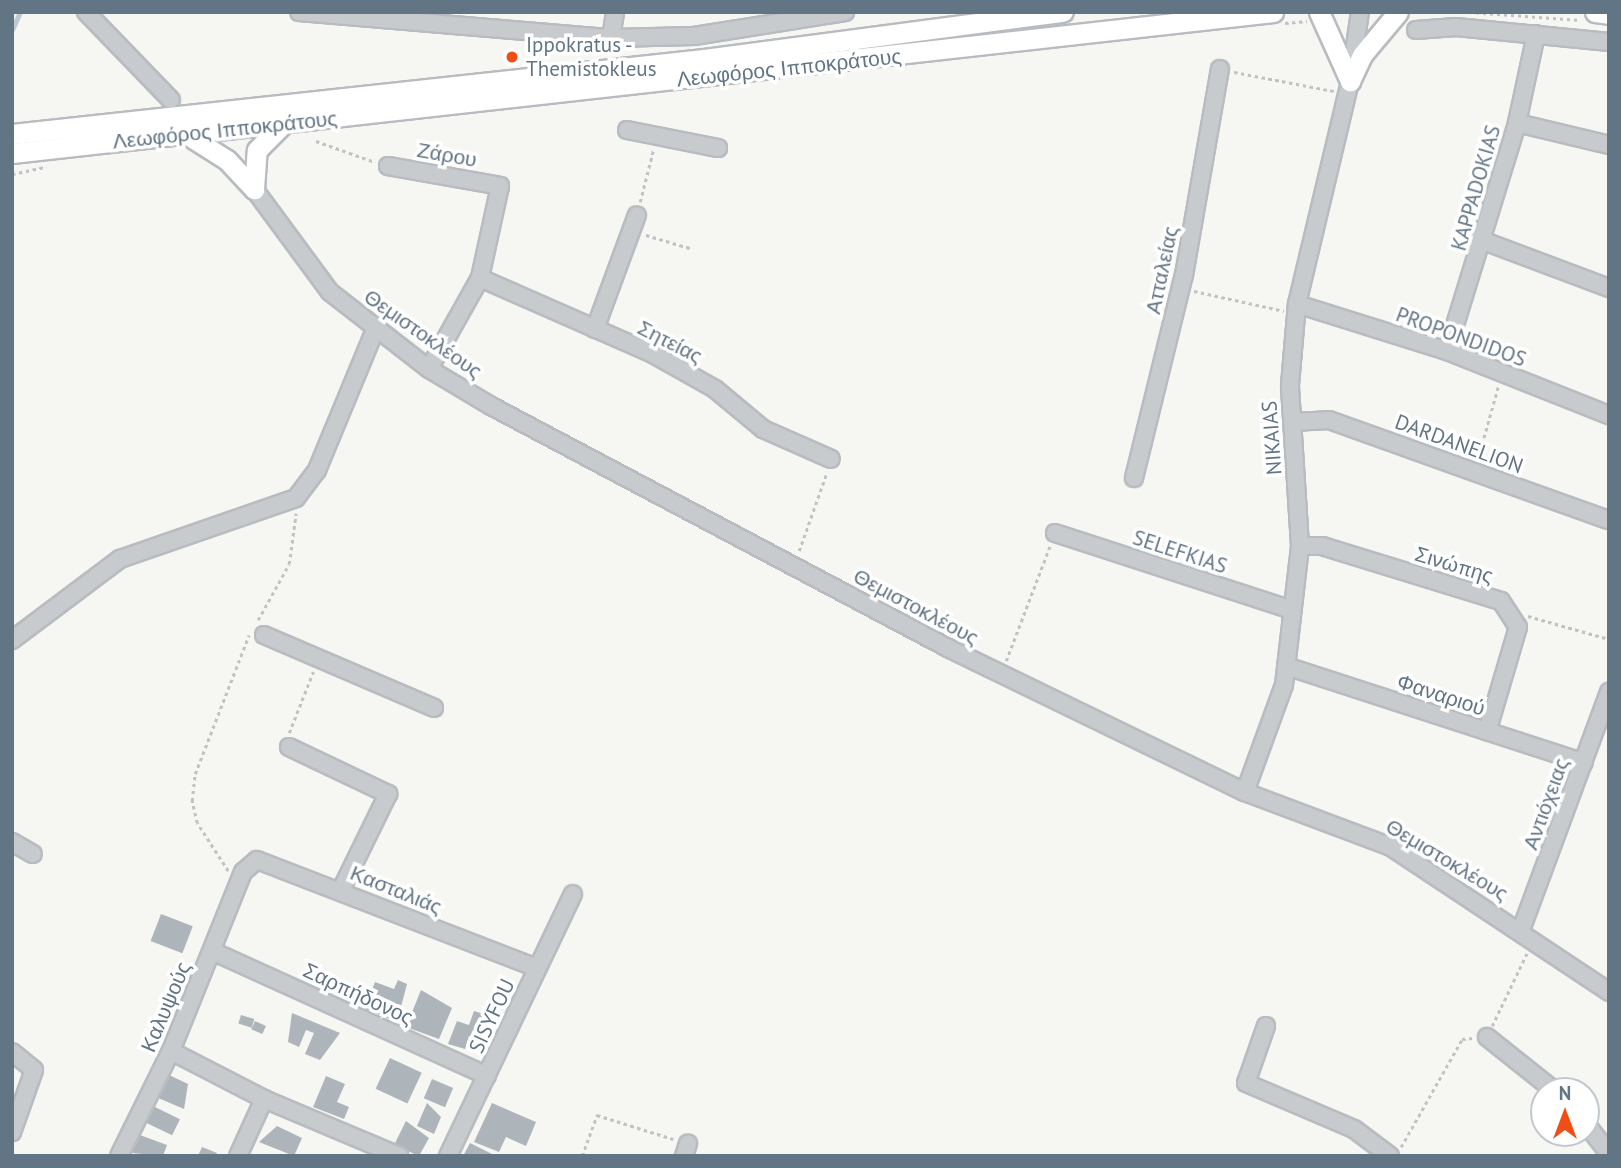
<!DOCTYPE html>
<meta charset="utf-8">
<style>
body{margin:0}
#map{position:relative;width:1621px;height:1168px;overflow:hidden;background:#f6f6f2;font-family:"PT Sans",sans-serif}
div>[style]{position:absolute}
.stream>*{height:4.5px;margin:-2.25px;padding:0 2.25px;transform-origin:2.25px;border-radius:2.25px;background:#becacf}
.building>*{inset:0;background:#adb5ba;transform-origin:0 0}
.path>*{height:2.5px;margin-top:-1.25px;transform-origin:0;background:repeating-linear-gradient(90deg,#c0c2c4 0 3.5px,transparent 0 7px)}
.roads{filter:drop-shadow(2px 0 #b8bcc0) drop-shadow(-2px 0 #b8bcc0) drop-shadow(0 2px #b8bcc0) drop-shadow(0 -2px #b8bcc0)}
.minor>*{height:16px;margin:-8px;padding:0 8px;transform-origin:8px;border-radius:8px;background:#c8cbce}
.major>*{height:19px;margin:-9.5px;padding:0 9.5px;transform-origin:9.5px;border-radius:9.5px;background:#fff}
.dots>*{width:19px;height:19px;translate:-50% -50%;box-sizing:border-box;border:4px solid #fff;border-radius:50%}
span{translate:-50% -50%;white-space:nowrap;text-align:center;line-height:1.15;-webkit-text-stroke:7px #fff;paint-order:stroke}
.poi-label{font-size:21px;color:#627585}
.left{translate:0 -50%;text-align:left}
.street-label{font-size:21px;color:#627585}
.frame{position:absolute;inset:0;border:14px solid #627585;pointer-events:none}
.north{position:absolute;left:1530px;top:1077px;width:70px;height:70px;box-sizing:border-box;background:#fff;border:2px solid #c0c8ce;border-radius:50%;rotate:0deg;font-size:19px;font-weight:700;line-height:28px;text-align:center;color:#627585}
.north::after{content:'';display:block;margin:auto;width:24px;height:32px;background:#f14e16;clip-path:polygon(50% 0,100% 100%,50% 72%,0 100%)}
</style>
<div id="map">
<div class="stream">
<div style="left:12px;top:30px;width:20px;rotate:-66deg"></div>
</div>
<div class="building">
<div style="left:161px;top:914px;width:34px;height:29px;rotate:21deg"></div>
<div style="clip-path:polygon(398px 980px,407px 984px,397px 1022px,365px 1009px,375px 982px,394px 989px)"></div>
<div style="clip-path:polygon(421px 990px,452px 1008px,439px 1039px,406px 1027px)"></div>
<div style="clip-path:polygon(474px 1011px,487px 1015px,478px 1039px,469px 1036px,465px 1049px,448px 1044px,457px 1021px,469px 1025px)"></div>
<div style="clip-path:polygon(292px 1013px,340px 1033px,320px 1060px,305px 1054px,314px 1033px,306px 1030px,299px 1047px,288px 1042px)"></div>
<div style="left:241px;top:1015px;width:14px;height:9px;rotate:17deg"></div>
<div style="left:255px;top:1021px;width:12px;height:9px;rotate:24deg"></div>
<div style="left:390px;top:1058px;width:35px;height:34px;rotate:25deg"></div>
<div style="clip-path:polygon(167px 1074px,188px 1084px,184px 1109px,156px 1097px)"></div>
<div style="clip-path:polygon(326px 1076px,345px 1084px,337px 1102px,349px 1107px,344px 1119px,313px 1107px)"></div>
<div style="left:432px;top:1079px;width:23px;height:21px;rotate:23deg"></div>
<div style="clip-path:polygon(427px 1103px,441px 1117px,434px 1134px,417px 1126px)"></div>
<div style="clip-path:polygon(492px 1103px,536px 1122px,526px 1146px,506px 1137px,499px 1152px,474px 1142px)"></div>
<div style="left:153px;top:1106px;width:30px;height:18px;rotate:26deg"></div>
<div style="clip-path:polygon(406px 1121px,429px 1138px,419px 1156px,394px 1145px)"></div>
<div style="clip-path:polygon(277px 1126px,302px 1138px,294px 1156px,259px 1142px)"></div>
<div style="clip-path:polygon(140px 1135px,167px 1145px,163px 1156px,132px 1153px)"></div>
<div style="clip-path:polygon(470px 1143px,496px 1156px,463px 1156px)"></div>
<div style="clip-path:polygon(202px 1147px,217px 1153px,216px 1156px,198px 1156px)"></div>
</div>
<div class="path">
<div style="left:1469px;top:12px;width:112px;rotate:4.1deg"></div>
<div style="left:1285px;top:23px;width:22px;rotate:-5deg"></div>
<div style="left:1234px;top:72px;width:102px;rotate:10.8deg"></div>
<div style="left:316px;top:141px;width:63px;rotate:19.6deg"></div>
<div style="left:12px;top:174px;width:35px;rotate:-12deg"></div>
<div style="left:640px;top:202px;width:53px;rotate:-75.7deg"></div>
<div style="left:646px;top:235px;width:49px;rotate:16.6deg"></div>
<div style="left:1194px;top:291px;width:92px;rotate:12.5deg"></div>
<div style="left:1478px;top:458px;width:74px;rotate:-74.3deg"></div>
<div style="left:799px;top:551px;width:84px;rotate:-70.5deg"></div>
<div style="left:1528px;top:616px;width:84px;rotate:15.9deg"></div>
<div style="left:258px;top:620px;width:64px;rotate:-61deg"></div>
<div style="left:289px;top:564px;width:51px;rotate:-82.2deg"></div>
<div style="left:1006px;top:661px;width:123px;rotate:-69.1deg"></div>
<div style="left:289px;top:733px;width:66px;rotate:-68.5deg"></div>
<div style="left:228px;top:871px;width:57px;rotate:-122.9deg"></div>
<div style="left:197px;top:823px;width:23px;rotate:-103deg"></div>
<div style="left:192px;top:801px;width:27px;rotate:-84deg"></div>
<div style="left:195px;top:774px;width:149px;rotate:-68.8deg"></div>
<div style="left:1492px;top:1026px;width:81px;rotate:-64.4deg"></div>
<div style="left:1401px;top:1147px;width:124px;rotate:-60.5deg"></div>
<div style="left:1462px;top:1039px;width:10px;rotate:-6deg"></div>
<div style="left:582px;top:1156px;width:44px;rotate:-69.9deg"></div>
<div style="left:597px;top:1115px;width:80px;rotate:17.5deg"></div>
</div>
<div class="roads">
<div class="minor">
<div style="left:86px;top:12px;width:122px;rotate:46deg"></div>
<div style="left:299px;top:12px;width:313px;rotate:4.8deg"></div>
<div style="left:611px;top:38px;width:83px;rotate:-1.4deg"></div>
<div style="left:694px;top:36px;width:153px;rotate:-9deg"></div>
<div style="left:1416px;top:30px;width:40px;rotate:-4.3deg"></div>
<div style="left:1456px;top:27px;width:154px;rotate:5.6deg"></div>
<div style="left:611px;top:38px;width:26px;rotate:-81deg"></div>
<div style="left:1517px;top:123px;width:95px;rotate:13.4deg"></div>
<div style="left:627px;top:130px;width:93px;rotate:11.2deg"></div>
<div style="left:388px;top:166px;width:114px;rotate:10.1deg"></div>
<div style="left:500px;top:186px;width:94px;rotate:102.3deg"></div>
<div style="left:480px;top:278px;width:104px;rotate:119.3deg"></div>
<div style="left:254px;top:189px;width:128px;rotate:53.6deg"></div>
<div style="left:330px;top:292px;width:125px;rotate:37.9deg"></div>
<div style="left:429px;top:369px;width:72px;rotate:30.8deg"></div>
<div style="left:491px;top:406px;width:519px;rotate:27.9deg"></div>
<div style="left:950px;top:649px;width:328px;rotate:25.9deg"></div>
<div style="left:1245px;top:792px;width:156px;rotate:20.6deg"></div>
<div style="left:1391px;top:847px;width:262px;rotate:33.6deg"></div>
<div style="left:1484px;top:241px;width:134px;rotate:20.6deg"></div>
<div style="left:480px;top:278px;width:189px;rotate:23.7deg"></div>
<div style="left:653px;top:354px;width:71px;rotate:29.4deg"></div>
<div style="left:715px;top:389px;width:62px;rotate:39.8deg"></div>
<div style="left:763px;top:429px;width:74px;rotate:23.8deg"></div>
<div style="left:1297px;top:304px;width:157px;rotate:17.4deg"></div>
<div style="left:1447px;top:351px;width:174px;rotate:21.6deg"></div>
<div style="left:595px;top:329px;width:121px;rotate:-69.8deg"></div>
<div style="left:1447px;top:351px;width:239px;rotate:-72.9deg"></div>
<div style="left:1517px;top:123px;width:91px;rotate:-77.9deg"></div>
<div style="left:1293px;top:422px;width:36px;rotate:-3deg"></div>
<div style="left:1329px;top:420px;width:297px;rotate:19.7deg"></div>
<div style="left:1134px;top:478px;width:209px;rotate:-76.2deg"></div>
<div style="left:1184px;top:275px;width:209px;rotate:-80.1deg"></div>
<div style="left:1055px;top:533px;width:249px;rotate:18deg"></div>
<div style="left:1300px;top:546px;width:22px"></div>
<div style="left:1322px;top:546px;width:187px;rotate:17.1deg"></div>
<div style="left:1501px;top:601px;width:31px;rotate:57deg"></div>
<div style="left:1518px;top:627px;width:109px;rotate:106.4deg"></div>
<div style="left:264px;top:635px;width:185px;rotate:23.2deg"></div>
<div style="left:12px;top:640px;width:135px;rotate:-36.9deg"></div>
<div style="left:120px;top:559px;width:186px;rotate:-19.1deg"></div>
<div style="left:296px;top:498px;width:35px;rotate:-53deg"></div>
<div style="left:317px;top:470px;width:152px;rotate:-67.5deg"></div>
<div style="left:1286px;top:666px;width:313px;rotate:18deg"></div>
<div style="left:289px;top:747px;width:110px;rotate:25.4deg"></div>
<div style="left:388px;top:794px;width:107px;rotate:116.1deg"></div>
<div style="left:1245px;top:792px;width:114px;rotate:-70deg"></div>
<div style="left:1284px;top:685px;width:140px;rotate:-83.4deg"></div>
<div style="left:1300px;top:546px;width:161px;rotate:-93.6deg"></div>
<div style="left:1290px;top:385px;width:81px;rotate:-85.1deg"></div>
<div style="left:1297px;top:304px;width:229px;rotate:-76.6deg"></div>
<div style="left:1350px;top:81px;width:70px;rotate:-81.8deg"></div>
<div style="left:12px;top:842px;width:24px;rotate:30deg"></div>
<div style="left:1521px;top:930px;width:254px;rotate:-69.7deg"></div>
<div style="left:212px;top:951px;width:302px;rotate:24.4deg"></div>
<div style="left:1266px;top:1026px;width:60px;rotate:109.3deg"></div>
<div style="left:1246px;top:1083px;width:117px;rotate:23.1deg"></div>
<div style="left:1354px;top:1129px;width:45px;rotate:36.9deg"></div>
<div style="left:1487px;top:1037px;width:87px;rotate:38.5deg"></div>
<div style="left:171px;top:1051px;width:105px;rotate:27.3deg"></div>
<div style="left:264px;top:1099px;width:147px;rotate:22.9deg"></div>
<div style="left:12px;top:1052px;width:28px;rotate:39deg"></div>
<div style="left:34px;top:1070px;width:66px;rotate:109.5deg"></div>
<div style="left:1586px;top:1124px;width:37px;rotate:52deg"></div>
<div style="left:119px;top:1156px;width:117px;rotate:-63.7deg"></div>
<div style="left:171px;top:1051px;width:193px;rotate:-68.1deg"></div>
<div style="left:243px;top:872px;width:18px;rotate:-41deg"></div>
<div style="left:257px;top:860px;width:300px;rotate:21.1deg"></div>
<div style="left:238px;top:1156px;width:63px;rotate:-65.5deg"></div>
<div style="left:448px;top:1156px;width:290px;rotate:-64.5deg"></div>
<div style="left:684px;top:1156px;width:13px;rotate:-72deg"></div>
</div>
<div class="major">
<div style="left:1319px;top:12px;width:76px;rotate:65.8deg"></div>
<div style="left:1595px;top:12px;width:14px;rotate:8deg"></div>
<div style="left:1350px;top:81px;width:29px;rotate:-65deg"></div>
<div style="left:1362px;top:55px;width:56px;rotate:-50.1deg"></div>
<div style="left:12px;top:134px;width:696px;rotate:-6.19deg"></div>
<div style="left:704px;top:59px;width:362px;rotate:-7.5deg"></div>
<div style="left:186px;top:134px;width:49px;rotate:32.4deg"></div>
<div style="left:227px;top:160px;width:40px;rotate:47deg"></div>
<div style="left:12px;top:153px;width:1269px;rotate:-6.38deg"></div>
<div style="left:254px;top:189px;width:39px;rotate:-86deg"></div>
<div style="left:257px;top:150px;width:37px;rotate:-45deg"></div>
</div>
</div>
<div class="dots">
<div style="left:512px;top:57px;background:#f14e16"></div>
</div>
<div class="poi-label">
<span class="left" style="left:526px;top:57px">Ippokratus -<br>Themistokleus</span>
</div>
<div class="street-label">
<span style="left:789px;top:68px;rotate:-6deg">Λεωφόρος Ιπποκράτους</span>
<span style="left:225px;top:130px;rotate:-6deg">Λεωφόρος Ιπποκράτους</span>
<span style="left:447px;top:155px;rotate:10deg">Ζάρου</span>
<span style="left:1476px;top:188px;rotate:-74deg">KAPPADOKIAS</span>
<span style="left:1162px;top:270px;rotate:-78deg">Ατταλείας</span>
<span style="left:423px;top:334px;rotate:35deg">Θεμιστοκλέους</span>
<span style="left:1461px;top:337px;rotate:20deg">PROPONDIDOS</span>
<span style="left:670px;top:342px;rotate:27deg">Σητείας</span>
<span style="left:1272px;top:438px;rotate:-94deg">NIKAIAS</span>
<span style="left:1459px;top:444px;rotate:20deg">DARDANELION</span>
<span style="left:1180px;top:552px;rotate:18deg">SELEFKIAS</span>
<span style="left:1454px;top:565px;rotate:17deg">Σινώπης</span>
<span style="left:916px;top:607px;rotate:28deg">Θεμιστοκλέους</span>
<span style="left:1441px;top:695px;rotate:18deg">Φαναριού</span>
<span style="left:1546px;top:804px;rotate:-70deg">Αντιόχειας</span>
<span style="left:1447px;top:860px;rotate:31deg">Θεμιστοκλέους</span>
<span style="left:396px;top:890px;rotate:22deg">Κασταλιάς</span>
<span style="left:358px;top:994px;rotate:25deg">Σαρπήδονος</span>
<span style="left:166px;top:1007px;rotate:-67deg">Καλυψούς</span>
<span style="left:492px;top:1016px;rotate:-65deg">SISYFOU</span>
</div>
<div class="frame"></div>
<div class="north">N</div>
</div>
